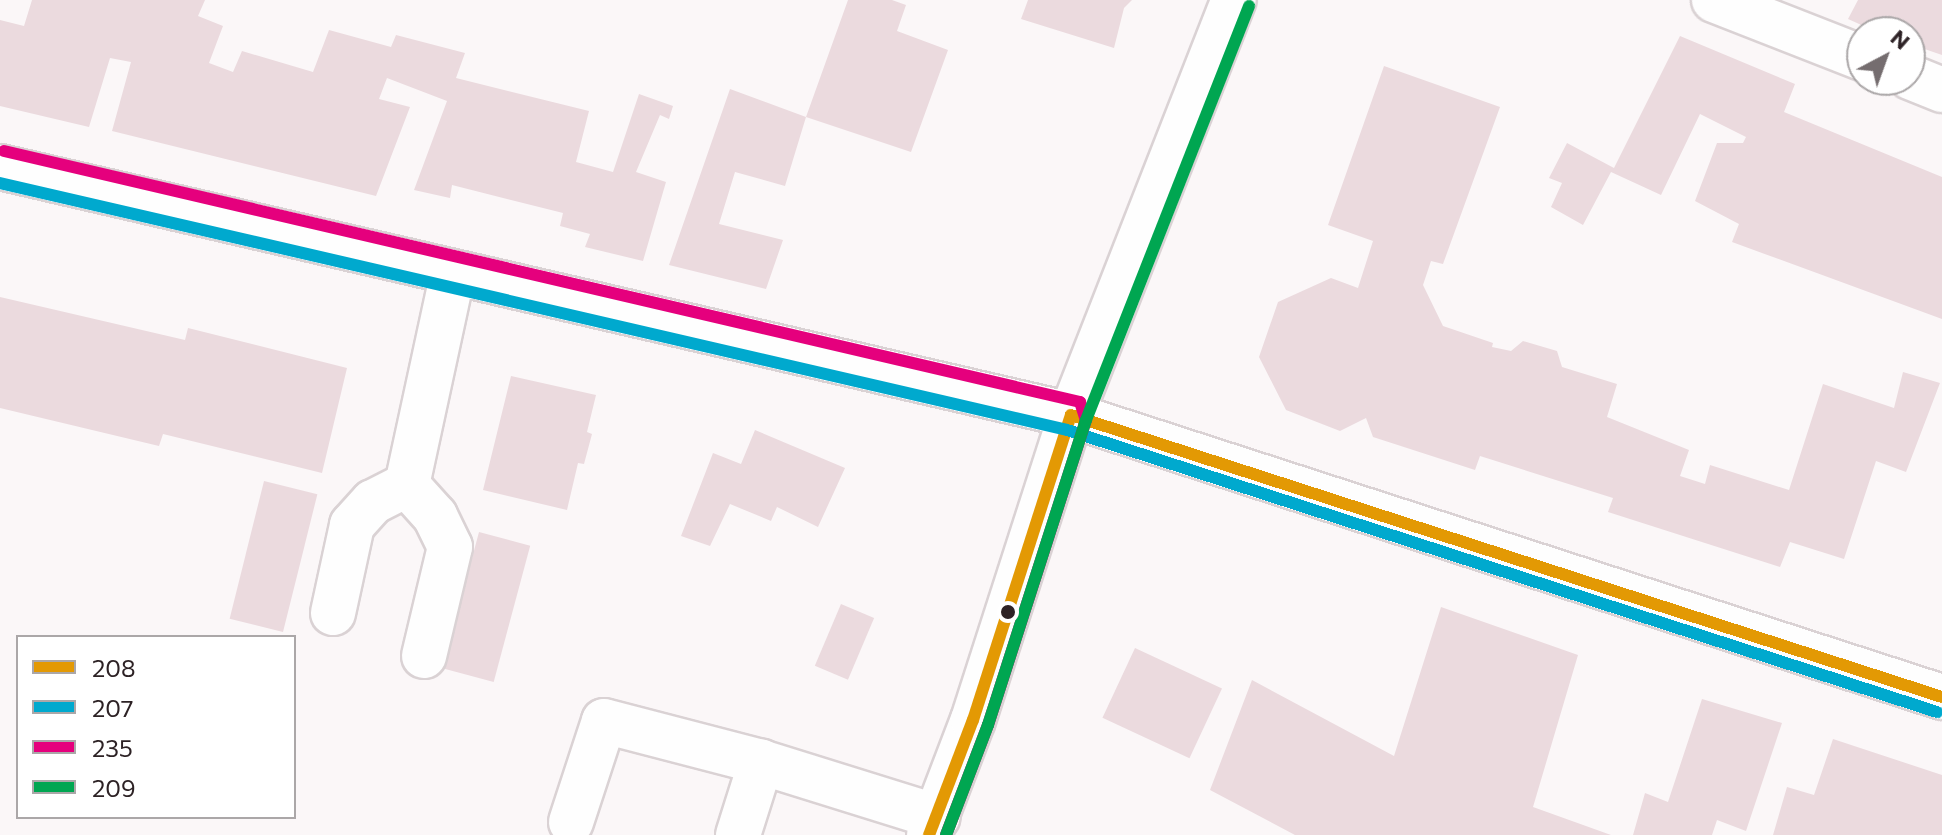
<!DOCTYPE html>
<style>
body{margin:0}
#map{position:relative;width:1942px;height:835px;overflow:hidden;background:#fbf7f8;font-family:Commissioner,sans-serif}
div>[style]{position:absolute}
.building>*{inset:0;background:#ebdade;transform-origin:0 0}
.roads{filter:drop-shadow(2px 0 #dad2d4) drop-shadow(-2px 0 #dad2d4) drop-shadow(0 2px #dad2d4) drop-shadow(0 -2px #dad2d4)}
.minor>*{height:44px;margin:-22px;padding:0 22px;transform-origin:22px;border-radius:22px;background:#fefefe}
.bus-1>*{height:12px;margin:-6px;padding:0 6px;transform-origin:6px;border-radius:6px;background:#e39904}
.bus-2>*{height:12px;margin:-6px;padding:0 6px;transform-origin:6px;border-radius:6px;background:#00a9ce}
.bus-3>*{height:12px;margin:-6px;padding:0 6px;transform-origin:6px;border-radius:6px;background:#e5007d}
.bus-4>*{height:12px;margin:-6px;padding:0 6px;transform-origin:6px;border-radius:6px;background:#00a651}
.dots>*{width:22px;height:22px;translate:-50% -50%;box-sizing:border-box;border:4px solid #fff;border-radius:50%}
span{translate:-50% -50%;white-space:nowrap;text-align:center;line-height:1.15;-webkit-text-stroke:7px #fff;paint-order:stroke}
.legend{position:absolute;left:16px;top:635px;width:280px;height:184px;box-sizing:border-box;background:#fff;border:2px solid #aba7a8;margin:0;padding:10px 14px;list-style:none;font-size:24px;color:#2d2225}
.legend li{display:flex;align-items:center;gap:16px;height:40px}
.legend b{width:40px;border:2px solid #aba7a8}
.north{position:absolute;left:1846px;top:16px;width:80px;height:80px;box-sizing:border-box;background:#fff;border:2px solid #aba7a8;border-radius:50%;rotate:41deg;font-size:22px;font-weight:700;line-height:32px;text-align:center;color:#2d2225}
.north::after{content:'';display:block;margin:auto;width:28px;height:36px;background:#756d6f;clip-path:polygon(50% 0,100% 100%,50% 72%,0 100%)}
</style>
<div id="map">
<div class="building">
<div style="clip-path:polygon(32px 0,205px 0,198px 16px,223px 26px,209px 63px,233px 72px,242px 51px,313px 72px,329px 30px,391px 47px,396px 35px,465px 53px,456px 78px,589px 111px,576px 162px,613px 172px,639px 94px,673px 106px,669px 119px,660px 115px,636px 172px,666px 182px,643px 261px,585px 247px,590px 234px,560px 226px,563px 213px,452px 185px,450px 198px,414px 190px,447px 101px,387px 78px,379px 99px,410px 107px,376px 196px,112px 131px,131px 62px,110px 58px,89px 127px,0 106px,0 20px,24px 26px)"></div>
<div style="clip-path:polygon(848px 0,892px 0,906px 5px,897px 31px,948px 50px,911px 152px,806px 117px)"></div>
<div style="clip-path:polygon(1028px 0,1132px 0,1124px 8px,1114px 48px,1021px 19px)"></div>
<div style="clip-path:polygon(1858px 0,1942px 0,1942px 55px,1910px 44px,1910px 32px,1877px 32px,1848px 19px)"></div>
<div style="clip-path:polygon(1680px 36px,1795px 84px,1784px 112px,1942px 177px,1942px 319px,1732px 242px,1739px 224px,1695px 201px,1717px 143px,1743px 143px,1746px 137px,1700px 114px,1661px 195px,1611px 172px,1583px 225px,1551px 207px,1562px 183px,1549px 178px,1567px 143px,1614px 168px)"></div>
<div style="clip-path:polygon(1384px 66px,1500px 107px,1443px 264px,1431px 261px,1423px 285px,1443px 326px,1493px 343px,1492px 347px,1511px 351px,1523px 341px,1557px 351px,1562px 367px,1617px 384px,1607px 417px,1689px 450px,1680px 476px,1705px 484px,1710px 465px,1789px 490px,1823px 384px,1894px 408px,1903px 372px,1940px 383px,1906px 472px,1876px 461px,1844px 559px,1790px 542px,1780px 567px,1608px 512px,1613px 498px,1480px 456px,1475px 470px,1373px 437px,1366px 418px,1340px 431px,1286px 410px,1259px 357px,1278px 302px,1331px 278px,1358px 288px,1373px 241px,1328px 225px)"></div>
<div style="clip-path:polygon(730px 89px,806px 117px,785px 186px,735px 172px,719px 224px,783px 240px,766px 289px,669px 265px)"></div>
<div style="clip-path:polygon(0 297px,185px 340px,188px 328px,347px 368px,322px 473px,163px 434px,159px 446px,0 408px)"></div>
<div style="clip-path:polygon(511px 376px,596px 395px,587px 432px,592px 434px,584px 464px,578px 463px,567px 510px,483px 490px)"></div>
<div style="clip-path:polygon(755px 430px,845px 468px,818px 527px,777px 507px,771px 521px,730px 504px,710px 546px,681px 536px,713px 453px,741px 464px)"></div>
<div style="left:264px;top:481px;width:55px;height:142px;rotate:14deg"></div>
<div style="left:479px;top:532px;width:53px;height:141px;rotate:15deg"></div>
<div style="left:841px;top:604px;width:36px;height:67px;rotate:23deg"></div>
<div style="clip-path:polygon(1441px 607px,1578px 655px,1533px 807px,1611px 835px,1295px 835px,1210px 790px,1252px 680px,1394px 756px)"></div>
<div style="left:1135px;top:648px;width:96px;height:77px;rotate:25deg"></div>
<div style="clip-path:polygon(1702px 699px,1782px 723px,1746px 831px,1717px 820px,1712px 835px,1633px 835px,1645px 793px,1668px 802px)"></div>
<div style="clip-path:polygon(1833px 739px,1942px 775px,1942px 835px,1773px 835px,1787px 787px,1814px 795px)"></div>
</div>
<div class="roads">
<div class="minor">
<div style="left:1714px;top:0;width:159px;rotate:21.4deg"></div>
<div style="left:1910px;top:77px;width:35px;rotate:22deg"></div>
<div style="left:0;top:167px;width:1099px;rotate:13.04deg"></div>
<div style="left:1071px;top:415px;width:916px;rotate:17.94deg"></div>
<div style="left:407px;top:485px;width:42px;rotate:47.9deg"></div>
<div style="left:435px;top:516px;width:34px;rotate:64deg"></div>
<div style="left:450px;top:547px;width:112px;rotate:103.4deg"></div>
<div style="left:333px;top:613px;width:90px;rotate:-77.8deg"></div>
<div style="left:352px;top:525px;width:31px;rotate:-48deg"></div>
<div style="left:373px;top:502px;width:38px;rotate:-27deg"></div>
<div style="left:407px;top:485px;width:217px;rotate:-77.8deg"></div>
<div style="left:571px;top:822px;width:106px;rotate:-71.9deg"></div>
<div style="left:604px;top:721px;width:162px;rotate:14.6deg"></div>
<div style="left:761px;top:762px;width:185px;rotate:17.3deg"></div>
<div style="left:738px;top:835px;width:77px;rotate:-72.5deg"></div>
<div style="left:929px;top:835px;width:123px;rotate:-69.1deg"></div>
<div style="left:973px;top:720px;width:320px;rotate:-72.2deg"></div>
<div style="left:1071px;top:415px;width:446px;rotate:-68.6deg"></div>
</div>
</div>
<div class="bus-1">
<div style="left:1071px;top:415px;width:916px;rotate:17.94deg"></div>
<div style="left:929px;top:835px;width:123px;rotate:-69.1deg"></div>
<div style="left:973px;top:720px;width:320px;rotate:-72.2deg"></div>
</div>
<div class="bus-2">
<div style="left:0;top:183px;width:1095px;rotate:13.03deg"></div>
<div style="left:1067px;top:430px;width:915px;rotate:17.96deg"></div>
</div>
<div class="bus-3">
<div style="left:4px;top:151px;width:1105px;rotate:13.13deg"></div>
<div style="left:1080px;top:402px;width:19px;rotate:72deg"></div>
<div style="left:1086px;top:420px;width:320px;rotate:107.8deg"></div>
<div style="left:988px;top:725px;width:118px;rotate:110.9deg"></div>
</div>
<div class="bus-4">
<div style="left:946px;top:835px;width:118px;rotate:-69.1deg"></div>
<div style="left:988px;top:725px;width:320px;rotate:-72.2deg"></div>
<div style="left:1086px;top:420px;width:445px;rotate:-68.5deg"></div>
</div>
<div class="dots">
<div style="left:1008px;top:612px;background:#2d2225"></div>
</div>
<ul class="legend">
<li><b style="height:10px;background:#e39904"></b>208</li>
<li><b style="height:10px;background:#00a9ce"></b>207</li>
<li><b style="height:10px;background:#e5007d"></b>235</li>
<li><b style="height:10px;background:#00a651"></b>209</li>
</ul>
<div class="north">N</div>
</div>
